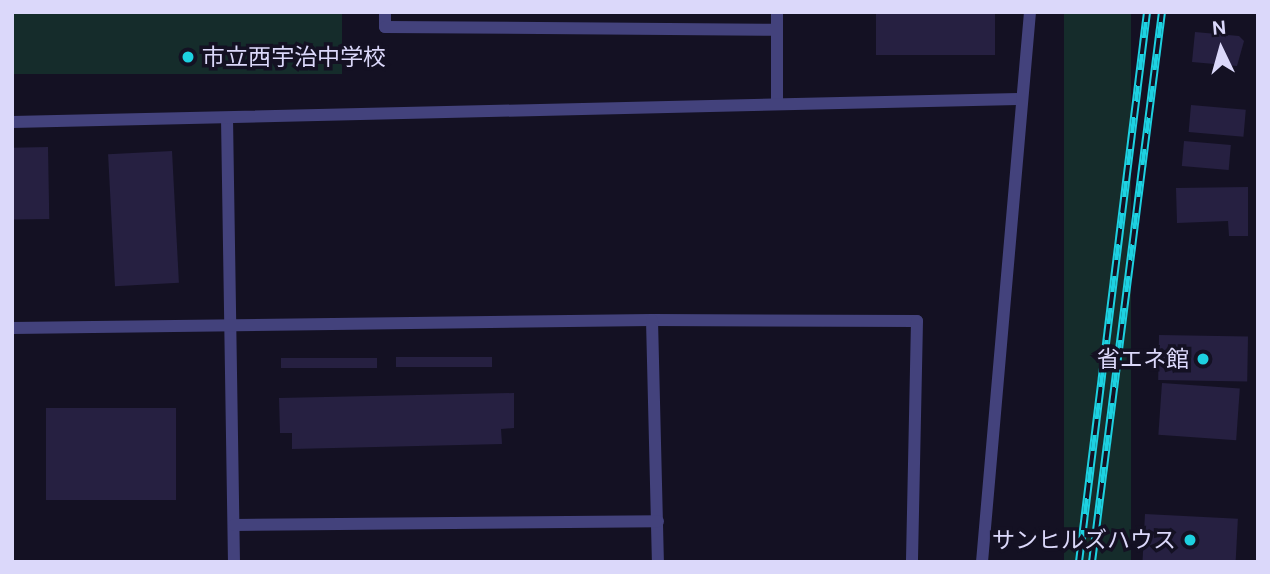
<!DOCTYPE html>
<meta charset="utf-8">
<style>
body{margin:0}
#map{position:relative;width:1270px;height:574px;overflow:hidden;background:#141123;font-family:"DM Sans","Noto Sans JP",sans-serif}
div>[style]{position:absolute}
.green>*{inset:0;background:#152c2b;transform-origin:0 0}
.building>*{inset:0;background:#262041;transform-origin:0 0}
.lane>*{height:12px;margin:-6px;padding:0 6px;transform-origin:6px;border-radius:6px;background:#43427c}
.rail>*{height:8px;margin-top:-4px;transform-origin:0;background:repeating-linear-gradient(90deg,#141123 0 16px,#1dd1e1 0 32px);box-sizing:border-box;border-block:2px solid #1dd1e1}
.dots>*{width:19px;height:19px;translate:-50% -50%;box-sizing:border-box;border:4px solid #141123;border-radius:50%}
span{translate:-50% -50%;white-space:nowrap;text-align:center;line-height:1.15;-webkit-text-stroke:7px #141123;paint-order:stroke}
.poi-label{font-size:23px;color:#dbd8fa}
.left{translate:0 -50%;text-align:left}
.right{translate:-100% -50%;text-align:right}
.frame{position:absolute;inset:0;border:14px solid #dbd8fa;pointer-events:none}
.north{position:absolute;left:1186px;top:14px;width:70px;height:70px;-webkit-text-stroke:5px #141123;paint-order:stroke;rotate:355deg;font-size:19px;font-weight:700;line-height:28px;text-align:center;color:#dbd8fa}
.north::after{content:'';display:block;margin:auto;width:24px;height:32px;background:#dbd8fa;clip-path:polygon(50% 0,100% 100%,50% 72%,0 100%)}
</style>
<div id="map">
<div class="green">
<div style="left:12px;top:12px;width:330px;height:62px"></div>
<div style="left:1064px;top:12px;width:67px;height:553px"></div>
</div>
<div class="building">
<div style="left:876px;top:12px;width:119px;height:43px"></div>
<div style="clip-path:polygon(1195px 32px,1239px 36px,1244px 41px,1237px 66px,1192px 62px)"></div>
<div style="left:1191px;top:105px;width:55px;height:27px;rotate:5deg"></div>
<div style="left:1184px;top:141px;width:47px;height:25px;rotate:5deg"></div>
<div style="left:48px;top:147px;width:72px;height:36px;rotate:89deg"></div>
<div style="left:172px;top:151px;width:132px;height:64px;rotate:87deg"></div>
<div style="clip-path:polygon(1248px 187px,1248px 236px,1229px 236px,1228px 221px,1177px 223px,1176px 188px)"></div>
<div style="left:1159px;top:335px;width:89px;height:45px;rotate:1deg"></div>
<div style="left:396px;top:357px;width:96px;height:10px"></div>
<div style="left:281px;top:358px;width:96px;height:10px"></div>
<div style="left:1162px;top:383px;width:78px;height:52px;rotate:4deg"></div>
<div style="clip-path:polygon(514px 393px,514px 428px,501px 429px,502px 444px,292px 449px,292px 433px,280px 433px,279px 398px)"></div>
<div style="left:46px;top:408px;width:130px;height:92px"></div>
<div style="left:1145px;top:514px;width:93px;height:48px;rotate:3deg"></div>
</div>
<div class="lane">
<div style="left:385px;top:12px;width:15px;rotate:90deg"></div>
<div style="left:385px;top:27px;width:392px;rotate:0.4deg"></div>
<div style="left:777px;top:104px;width:92px;rotate:-90deg"></div>
<div style="left:227px;top:118px;width:444px;rotate:89.1deg"></div>
<div style="left:12px;top:122px;width:1007px;rotate:-1.31deg"></div>
<div style="left:652px;top:320px;width:265px;rotate:0.2deg"></div>
<div style="left:917px;top:321px;width:241px;rotate:91.2deg"></div>
<div style="left:12px;top:328px;width:640px;rotate:-0.72deg"></div>
<div style="left:652px;top:320px;width:242px;rotate:88.6deg"></div>
<div style="left:234px;top:525px;width:424px;rotate:-0.5deg"></div>
<div style="left:982px;top:562px;width:552px;rotate:-85.01deg"></div>
</div>
<div class="rail">
<div style="left:1079px;top:562px;width:554px;rotate:-82.95deg"></div>
<div style="left:1092px;top:562px;width:554px;rotate:-82.75deg"></div>
</div>
<div class="dots">
<div style="left:188px;top:57px;background:#1dd1e1"></div>
<div style="left:1203px;top:359px;background:#1dd1e1"></div>
<div style="left:1190px;top:540px;background:#1dd1e1"></div>
</div>
<div class="poi-label">
<span class="left" style="left:202px;top:57px">市立西宇治中学校</span>
<span class="right" style="left:1189px;top:359px">省エネ館</span>
<span class="right" style="left:1176px;top:540px">サンヒルズハウス</span>
</div>
<div class="frame"></div>
<div class="north">N</div>
</div>
